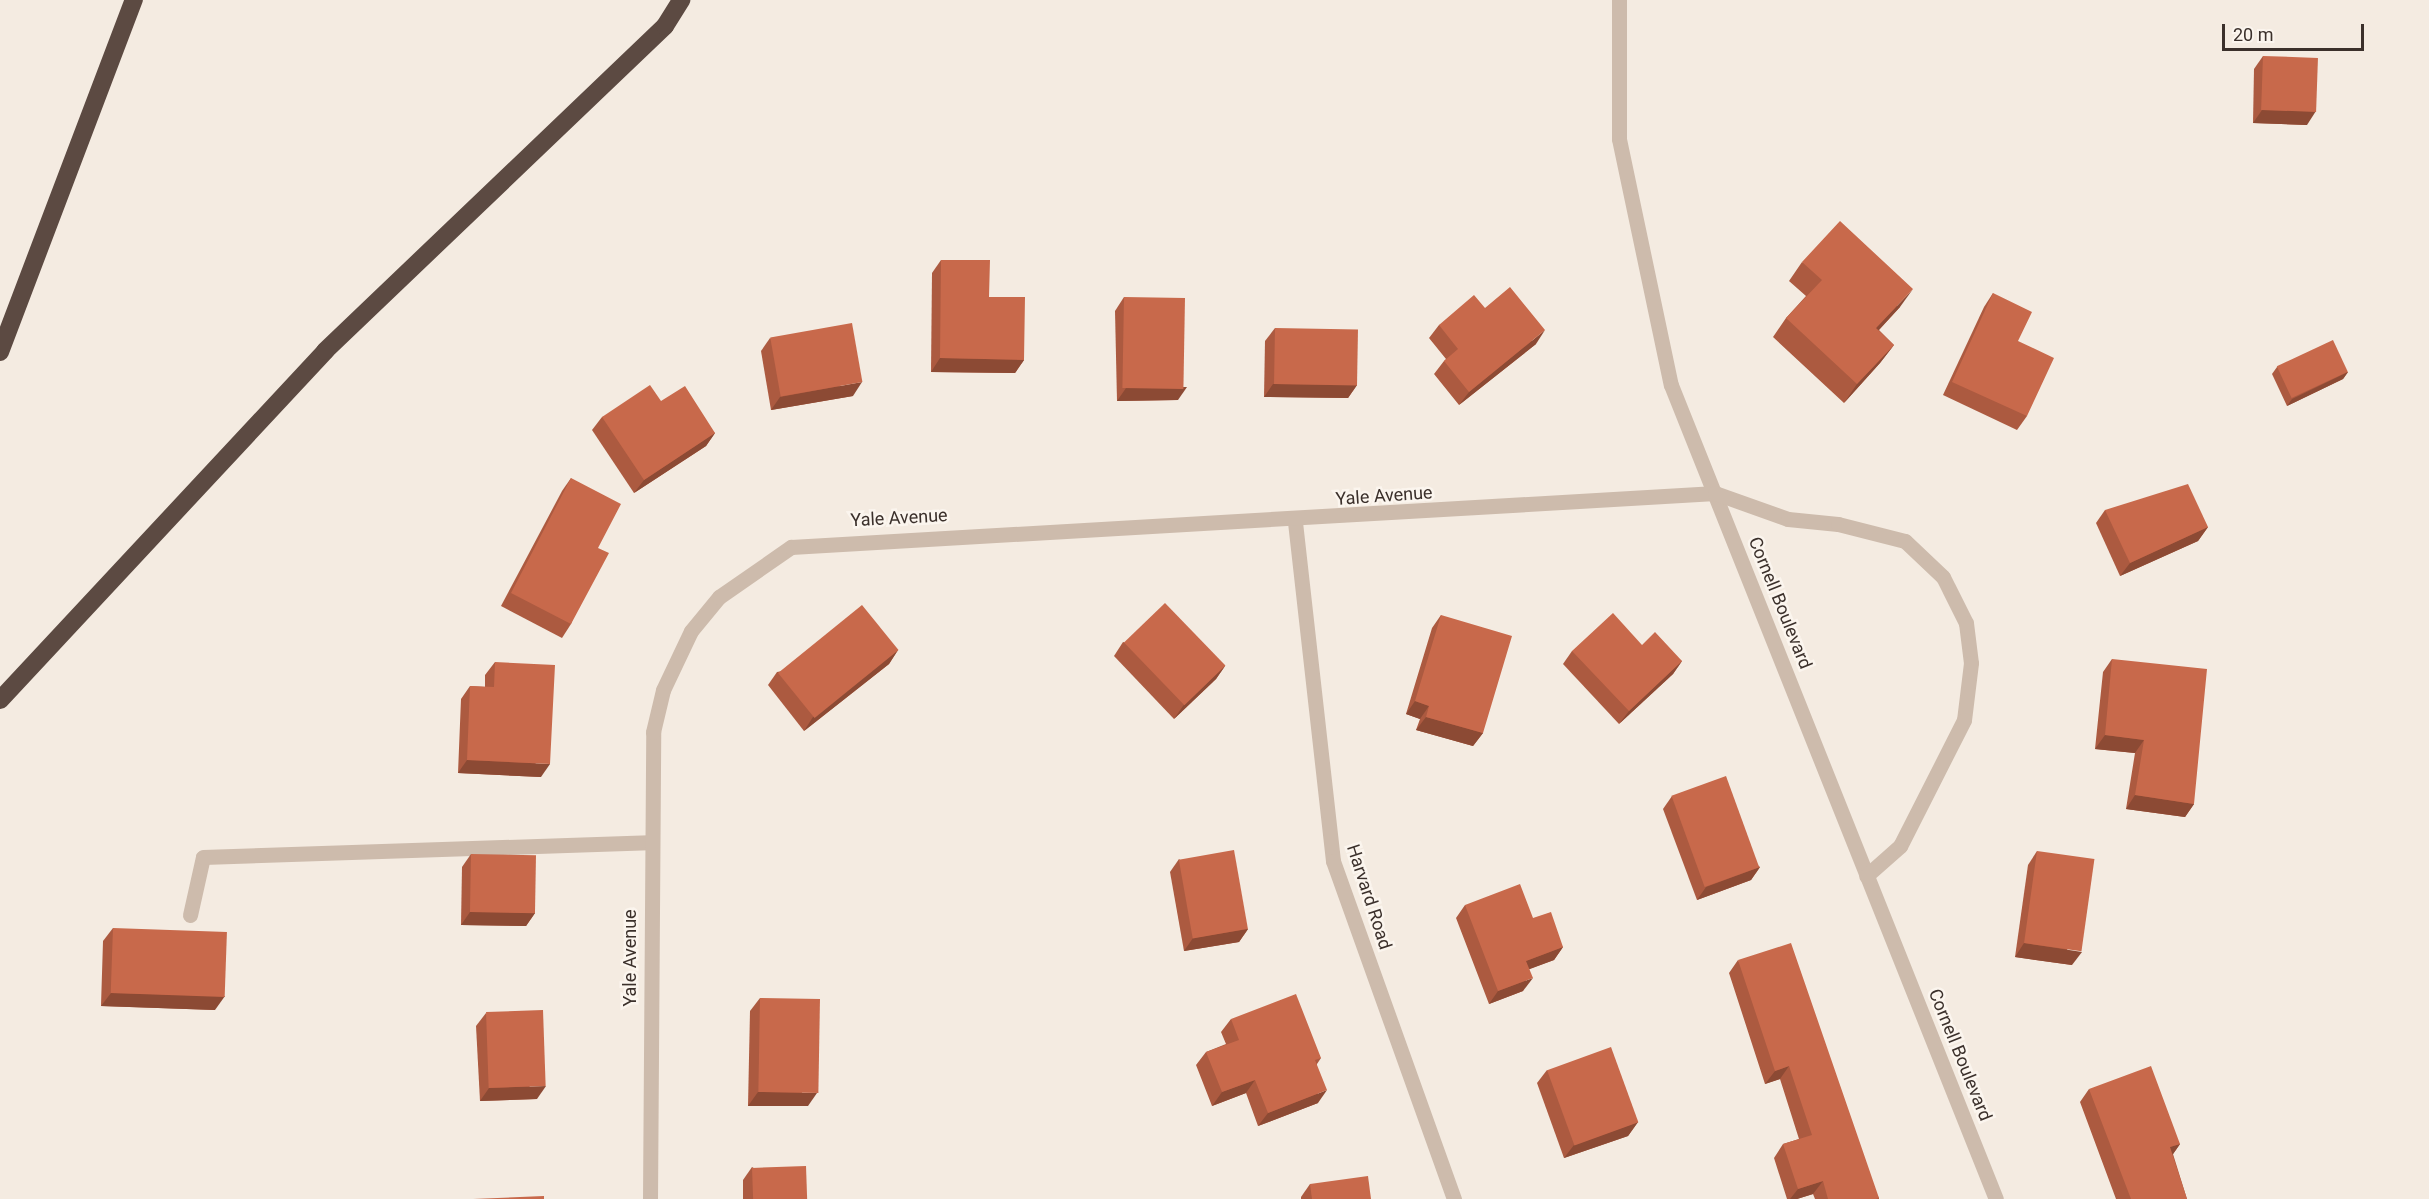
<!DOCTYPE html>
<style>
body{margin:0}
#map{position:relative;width:2429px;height:1199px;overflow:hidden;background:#f4ebe1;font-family:Roboto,sans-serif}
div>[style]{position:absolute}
.minor>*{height:15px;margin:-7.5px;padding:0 7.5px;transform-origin:7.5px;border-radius:7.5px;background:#cdbbac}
.highway>*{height:18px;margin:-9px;padding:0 9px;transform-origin:9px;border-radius:9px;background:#5c4a42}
.wall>*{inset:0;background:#ac5a40}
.shaded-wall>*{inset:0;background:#8c4a34}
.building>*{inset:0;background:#c8694b;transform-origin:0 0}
span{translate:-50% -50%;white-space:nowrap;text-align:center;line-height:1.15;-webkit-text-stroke:5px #fbf5ee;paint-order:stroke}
.street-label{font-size:18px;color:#3b302b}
.scale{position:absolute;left:2222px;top:24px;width:142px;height:27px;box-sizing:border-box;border:3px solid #3b302b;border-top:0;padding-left:8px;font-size:18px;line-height:21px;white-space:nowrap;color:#3b302b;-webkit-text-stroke:4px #fbf5ee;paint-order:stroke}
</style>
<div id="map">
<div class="minor">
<div style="left:1619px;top:0;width:139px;rotate:90deg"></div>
<div style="left:1619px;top:139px;width:251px;rotate:78.1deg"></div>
<div style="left:1671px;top:385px;width:876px;rotate:68.24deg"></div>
<div style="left:1295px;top:522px;width:341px;rotate:83.6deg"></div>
<div style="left:1333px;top:861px;width:359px;rotate:70.3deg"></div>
<div style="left:190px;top:915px;width:59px;rotate:-77.4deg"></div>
<div style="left:203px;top:857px;width:446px;rotate:-1.9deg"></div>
<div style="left:650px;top:1199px;width:467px;rotate:-89.6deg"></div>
<div style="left:653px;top:732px;width:43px;rotate:-76.6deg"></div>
<div style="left:663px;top:690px;width:65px;rotate:-64.6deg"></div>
<div style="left:691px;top:631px;width:44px;rotate:-50.5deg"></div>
<div style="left:719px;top:597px;width:88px;rotate:-34.8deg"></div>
<div style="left:791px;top:547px;width:926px;rotate:-3.34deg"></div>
<div style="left:1715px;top:493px;width:77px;rotate:19.6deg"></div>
<div style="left:1788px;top:519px;width:50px;rotate:5.7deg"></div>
<div style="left:1838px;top:524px;width:69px;rotate:14.2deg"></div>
<div style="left:1905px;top:541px;width:52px;rotate:43.5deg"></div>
<div style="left:1943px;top:577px;width:51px;rotate:63.4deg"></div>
<div style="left:1966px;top:623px;width:40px;rotate:82.9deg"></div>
<div style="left:1971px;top:663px;width:57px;rotate:97deg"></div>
<div style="left:1964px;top:720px;width:141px;rotate:116.9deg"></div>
<div style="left:1900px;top:846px;width:45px;rotate:138.6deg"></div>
</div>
<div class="highway">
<div style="left:0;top:352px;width:377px;rotate:-69.2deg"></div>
<div style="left:0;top:700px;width:477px;rotate:-47deg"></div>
<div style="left:325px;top:351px;width:470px;rotate:-43.7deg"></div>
<div style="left:665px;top:26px;width:31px;rotate:-58deg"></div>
</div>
<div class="wall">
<div style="clip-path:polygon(2263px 56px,2307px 125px,2253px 123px,2254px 69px)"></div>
<div style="clip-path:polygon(941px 260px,989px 297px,1024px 360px,1015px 373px,931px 372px,932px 273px)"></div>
<div style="clip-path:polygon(1802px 262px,1900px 307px,1879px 330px,1894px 345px,1880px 363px,1844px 403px,1773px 337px,1786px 318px,1806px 296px,1789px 281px)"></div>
<div style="clip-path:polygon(1993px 293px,2027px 416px,2017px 430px,1943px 395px,1984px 307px)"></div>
<div style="clip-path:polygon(1124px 297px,1178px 400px,1117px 401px,1115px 311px)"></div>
<div style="clip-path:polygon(1485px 308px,1536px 344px,1459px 405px,1434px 374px,1444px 361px,1446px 359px,1429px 338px,1439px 325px)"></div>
<div style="clip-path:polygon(1275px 328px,1357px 385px,1348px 398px,1264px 397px,1265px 341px)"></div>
<div style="clip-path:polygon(770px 338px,853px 396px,771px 410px,761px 351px)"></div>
<div style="clip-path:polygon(2277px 367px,2348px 372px,2343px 379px,2287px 406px,2272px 374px)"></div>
<div style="clip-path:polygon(661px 401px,715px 433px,706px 446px,634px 493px,592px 430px,602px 417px)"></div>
<div style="clip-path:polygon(571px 478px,598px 548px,571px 624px,562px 638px,501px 606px,562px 491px)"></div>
<div style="clip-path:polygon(2105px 510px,2208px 527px,2198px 541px,2120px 576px,2096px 523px)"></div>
<div style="clip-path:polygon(1441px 615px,1483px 733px,1473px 746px,1416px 730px,1420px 719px,1406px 714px,1432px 628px)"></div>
<div style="clip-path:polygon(1123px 642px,1225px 666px,1216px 679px,1174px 719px,1114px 656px)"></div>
<div style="clip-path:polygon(1642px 645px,1682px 661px,1673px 674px,1619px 724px,1563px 664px,1572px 651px)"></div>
<div style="clip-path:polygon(898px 650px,889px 664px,804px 731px,768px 685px,777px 672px)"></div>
<div style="clip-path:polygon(2112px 659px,2194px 804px,2185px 817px,2126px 809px,2135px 753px,2095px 749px,2103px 672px)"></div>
<div style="clip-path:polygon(495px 662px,541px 777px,458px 773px,461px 699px,470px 686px,485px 687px,485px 675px)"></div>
<div style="clip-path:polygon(1672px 796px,1760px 867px,1751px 880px,1697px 900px,1663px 809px)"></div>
<div style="clip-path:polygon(2037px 851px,2072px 965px,2015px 957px,2028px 865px)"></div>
<div style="clip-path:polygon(471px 854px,535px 913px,526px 926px,461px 925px,462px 867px)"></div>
<div style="clip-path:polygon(1179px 859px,1248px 929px,1239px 942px,1184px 951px,1170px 872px)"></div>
<div style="clip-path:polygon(1465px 905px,1533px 918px,1563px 947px,1554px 960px,1529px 969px,1523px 991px,1489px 1004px,1456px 918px)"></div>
<div style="clip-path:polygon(113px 928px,215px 1010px,101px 1006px,103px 941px)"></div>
<div style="clip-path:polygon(1738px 960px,1879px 1198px,1879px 1199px,1815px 1199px,1813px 1194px,1797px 1199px,1787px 1199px,1774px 1158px,1783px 1144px,1799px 1139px,1780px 1079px,1765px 1084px,1729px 973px)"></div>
<div style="clip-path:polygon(760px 998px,808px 1106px,748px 1106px,750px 1011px)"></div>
<div style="clip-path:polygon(486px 1013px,537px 1099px,480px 1101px,476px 1026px)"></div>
<div style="clip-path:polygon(1231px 1019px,1321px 1058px,1317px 1064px,1318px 1103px,1258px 1126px,1246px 1093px,1212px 1106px,1196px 1065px,1206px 1052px,1226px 1044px,1221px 1032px)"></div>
<div style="clip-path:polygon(1547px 1070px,1638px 1122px,1628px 1136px,1564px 1158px,1537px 1083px)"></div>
<div style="clip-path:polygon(2089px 1089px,2180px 1144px,2173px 1154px,2187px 1199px,2116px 1199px,2080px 1102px)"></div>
<div style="clip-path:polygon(752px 1167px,807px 1199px,743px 1199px,743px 1180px)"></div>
<div style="clip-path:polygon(1310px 1184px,1371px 1199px,1301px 1199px,1301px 1197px)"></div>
</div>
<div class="shaded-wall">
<div style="clip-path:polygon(2262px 110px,2316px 111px,2307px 125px,2253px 123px)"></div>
<div style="clip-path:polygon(1913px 289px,1900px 307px,1863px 347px,1876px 328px)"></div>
<div style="clip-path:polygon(1545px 330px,1536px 344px,1459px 405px,1469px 392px)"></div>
<div style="clip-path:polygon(1894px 345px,1880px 363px,1844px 403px,1857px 384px)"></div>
<div style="clip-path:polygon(940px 358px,1024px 360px,1015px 373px,931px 372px)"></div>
<div style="clip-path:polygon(2348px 372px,2343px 379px,2287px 406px,2292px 399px)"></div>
<div style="clip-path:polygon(862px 382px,853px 396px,771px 410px,780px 397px)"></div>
<div style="clip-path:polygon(1273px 384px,1357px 385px,1348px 398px,1264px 397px)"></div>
<div style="clip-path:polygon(1187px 387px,1178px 400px,1117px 401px,1126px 388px)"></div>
<div style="clip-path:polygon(715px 433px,706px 446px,634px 493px,644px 480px)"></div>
<div style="clip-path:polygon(2208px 527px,2198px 541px,2120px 576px,2130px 563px)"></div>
<div style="clip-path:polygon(898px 650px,889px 664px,804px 731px,813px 717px)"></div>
<div style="clip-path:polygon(1682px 661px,1673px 674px,1619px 724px,1629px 711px)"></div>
<div style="clip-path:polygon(1225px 666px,1216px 679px,1174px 719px,1183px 706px)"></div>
<div style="clip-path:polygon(1415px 701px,1429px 706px,1420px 719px,1406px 714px)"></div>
<div style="clip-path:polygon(1426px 717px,1483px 733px,1473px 746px,1416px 730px)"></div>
<div style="clip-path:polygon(2105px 735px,2144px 740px,2135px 753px,2095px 749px)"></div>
<div style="clip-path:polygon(467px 760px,550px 764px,541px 777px,458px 773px)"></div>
<div style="clip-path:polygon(2135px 795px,2194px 804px,2185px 817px,2126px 809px)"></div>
<div style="clip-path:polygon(1760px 867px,1751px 880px,1697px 900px,1706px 887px)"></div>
<div style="clip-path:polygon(470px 912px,535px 913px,526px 926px,461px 925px)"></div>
<div style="clip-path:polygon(1248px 929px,1239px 942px,1184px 951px,1193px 938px)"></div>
<div style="clip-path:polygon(2024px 943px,2082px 952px,2072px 965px,2015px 957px)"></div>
<div style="clip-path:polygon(1563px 947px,1554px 960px,1517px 974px,1526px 961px)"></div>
<div style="clip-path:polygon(1533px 978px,1523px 991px,1489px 1004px,1498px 991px)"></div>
<div style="clip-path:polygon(111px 993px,225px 996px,215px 1010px,101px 1006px)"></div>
<div style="clip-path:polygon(1789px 1066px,1780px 1079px,1765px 1084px,1775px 1071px)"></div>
<div style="clip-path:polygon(1255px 1080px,1246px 1093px,1212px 1106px,1222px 1092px)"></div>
<div style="clip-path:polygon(546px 1086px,537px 1099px,480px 1101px,489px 1088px)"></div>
<div style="clip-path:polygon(1327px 1090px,1318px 1103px,1258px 1126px,1268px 1113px)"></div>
<div style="clip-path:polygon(758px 1092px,817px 1093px,808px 1106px,748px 1106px)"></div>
<div style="clip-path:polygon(1638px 1122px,1628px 1136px,1564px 1158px,1574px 1145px)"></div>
<div style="clip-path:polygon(2180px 1144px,2171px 1157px,2170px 1147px)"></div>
<div style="clip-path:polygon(1823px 1181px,1813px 1194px,1797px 1199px,1790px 1199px,1798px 1189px)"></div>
</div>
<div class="building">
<div style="left:2263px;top:56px;width:55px;height:54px;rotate:2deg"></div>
<div style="clip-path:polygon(1840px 221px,1913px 289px,1876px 328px,1894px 345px,1857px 384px,1786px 318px,1822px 280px,1802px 262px)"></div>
<div style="clip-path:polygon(941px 260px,990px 260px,989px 297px,1025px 297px,1024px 360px,940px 358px)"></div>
<div style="clip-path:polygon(1510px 287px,1545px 330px,1469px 392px,1444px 361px,1458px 349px,1439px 325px,1474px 295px,1485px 308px)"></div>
<div style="clip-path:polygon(1993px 293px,2032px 312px,2018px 341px,2054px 358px,2027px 416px,1952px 382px)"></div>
<div style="left:1124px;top:297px;width:61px;height:91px;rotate:1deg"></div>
<div style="left:852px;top:323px;width:60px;height:83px;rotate:80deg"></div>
<div style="left:1275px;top:328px;width:83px;height:56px;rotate:1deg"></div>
<div style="left:2333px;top:340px;width:35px;height:62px;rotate:65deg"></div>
<div style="clip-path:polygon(650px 385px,661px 401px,685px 386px,715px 433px,644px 480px,602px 417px)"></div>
<div style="clip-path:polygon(571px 478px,621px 504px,598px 548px,609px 553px,571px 624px,511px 593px)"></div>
<div style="clip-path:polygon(2188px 484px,2208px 527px,2130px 563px,2105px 510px)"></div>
<div style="left:1165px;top:603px;width:87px;height:57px;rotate:46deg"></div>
<div style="left:862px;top:605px;width:58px;height:108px;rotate:51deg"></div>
<div style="clip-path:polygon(1613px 613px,1642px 645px,1655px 632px,1682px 661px,1629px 711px,1572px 651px)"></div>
<div style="clip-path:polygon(1441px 615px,1512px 636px,1483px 733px,1426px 717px,1429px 706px,1415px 701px)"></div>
<div style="clip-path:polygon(2112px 659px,2207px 669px,2194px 804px,2135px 795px,2144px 740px,2105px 735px)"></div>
<div style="clip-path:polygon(495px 662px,555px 665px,550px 764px,467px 760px,470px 686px,494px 687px)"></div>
<div style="left:1726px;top:776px;width:97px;height:58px;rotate:70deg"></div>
<div style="left:1234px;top:850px;width:80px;height:56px;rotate:80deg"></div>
<div style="left:2037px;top:851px;width:58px;height:93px;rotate:8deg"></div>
<div style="left:471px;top:854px;width:65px;height:58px;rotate:1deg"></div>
<div style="clip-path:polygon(1520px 884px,1533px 918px,1551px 912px,1563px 947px,1526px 961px,1533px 978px,1498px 991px,1465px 905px)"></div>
<div style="left:113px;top:928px;width:114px;height:65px;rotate:2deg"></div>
<div style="clip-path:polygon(1791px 943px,1879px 1198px,1876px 1199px,1828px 1199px,1823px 1181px,1798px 1189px,1783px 1144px,1812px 1135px,1789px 1066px,1775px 1071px,1738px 960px)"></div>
<div style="clip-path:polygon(1296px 994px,1321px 1058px,1315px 1060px,1327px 1090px,1268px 1113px,1255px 1080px,1222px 1092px,1206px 1052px,1239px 1040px,1231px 1019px)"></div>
<div style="left:760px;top:998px;width:60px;height:94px;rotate:1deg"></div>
<div style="left:543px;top:1010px;width:76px;height:57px;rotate:88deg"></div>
<div style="left:1611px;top:1047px;width:80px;height:68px;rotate:70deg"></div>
<div style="clip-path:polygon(2151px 1066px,2180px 1144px,2170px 1147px,2187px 1199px,2131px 1199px,2089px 1089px)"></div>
<div style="left:806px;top:1166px;width:33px;height:54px;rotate:88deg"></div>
<div style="clip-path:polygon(1368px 1176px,1371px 1199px,1312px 1199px,1310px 1184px)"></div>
<div style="clip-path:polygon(544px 1196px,544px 1199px,473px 1199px)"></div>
</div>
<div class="street-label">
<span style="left:1384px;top:496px;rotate:-4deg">Yale Avenue</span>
<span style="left:899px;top:518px;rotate:-3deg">Yale Avenue</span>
<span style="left:1780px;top:603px;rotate:68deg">Cornell Boulevard</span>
<span style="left:1369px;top:897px;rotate:72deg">Harvard Road</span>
<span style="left:630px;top:958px;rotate:-90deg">Yale Avenue</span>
<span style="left:1960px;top:1055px;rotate:68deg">Cornell Boulevard</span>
</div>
<div class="scale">20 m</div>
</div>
